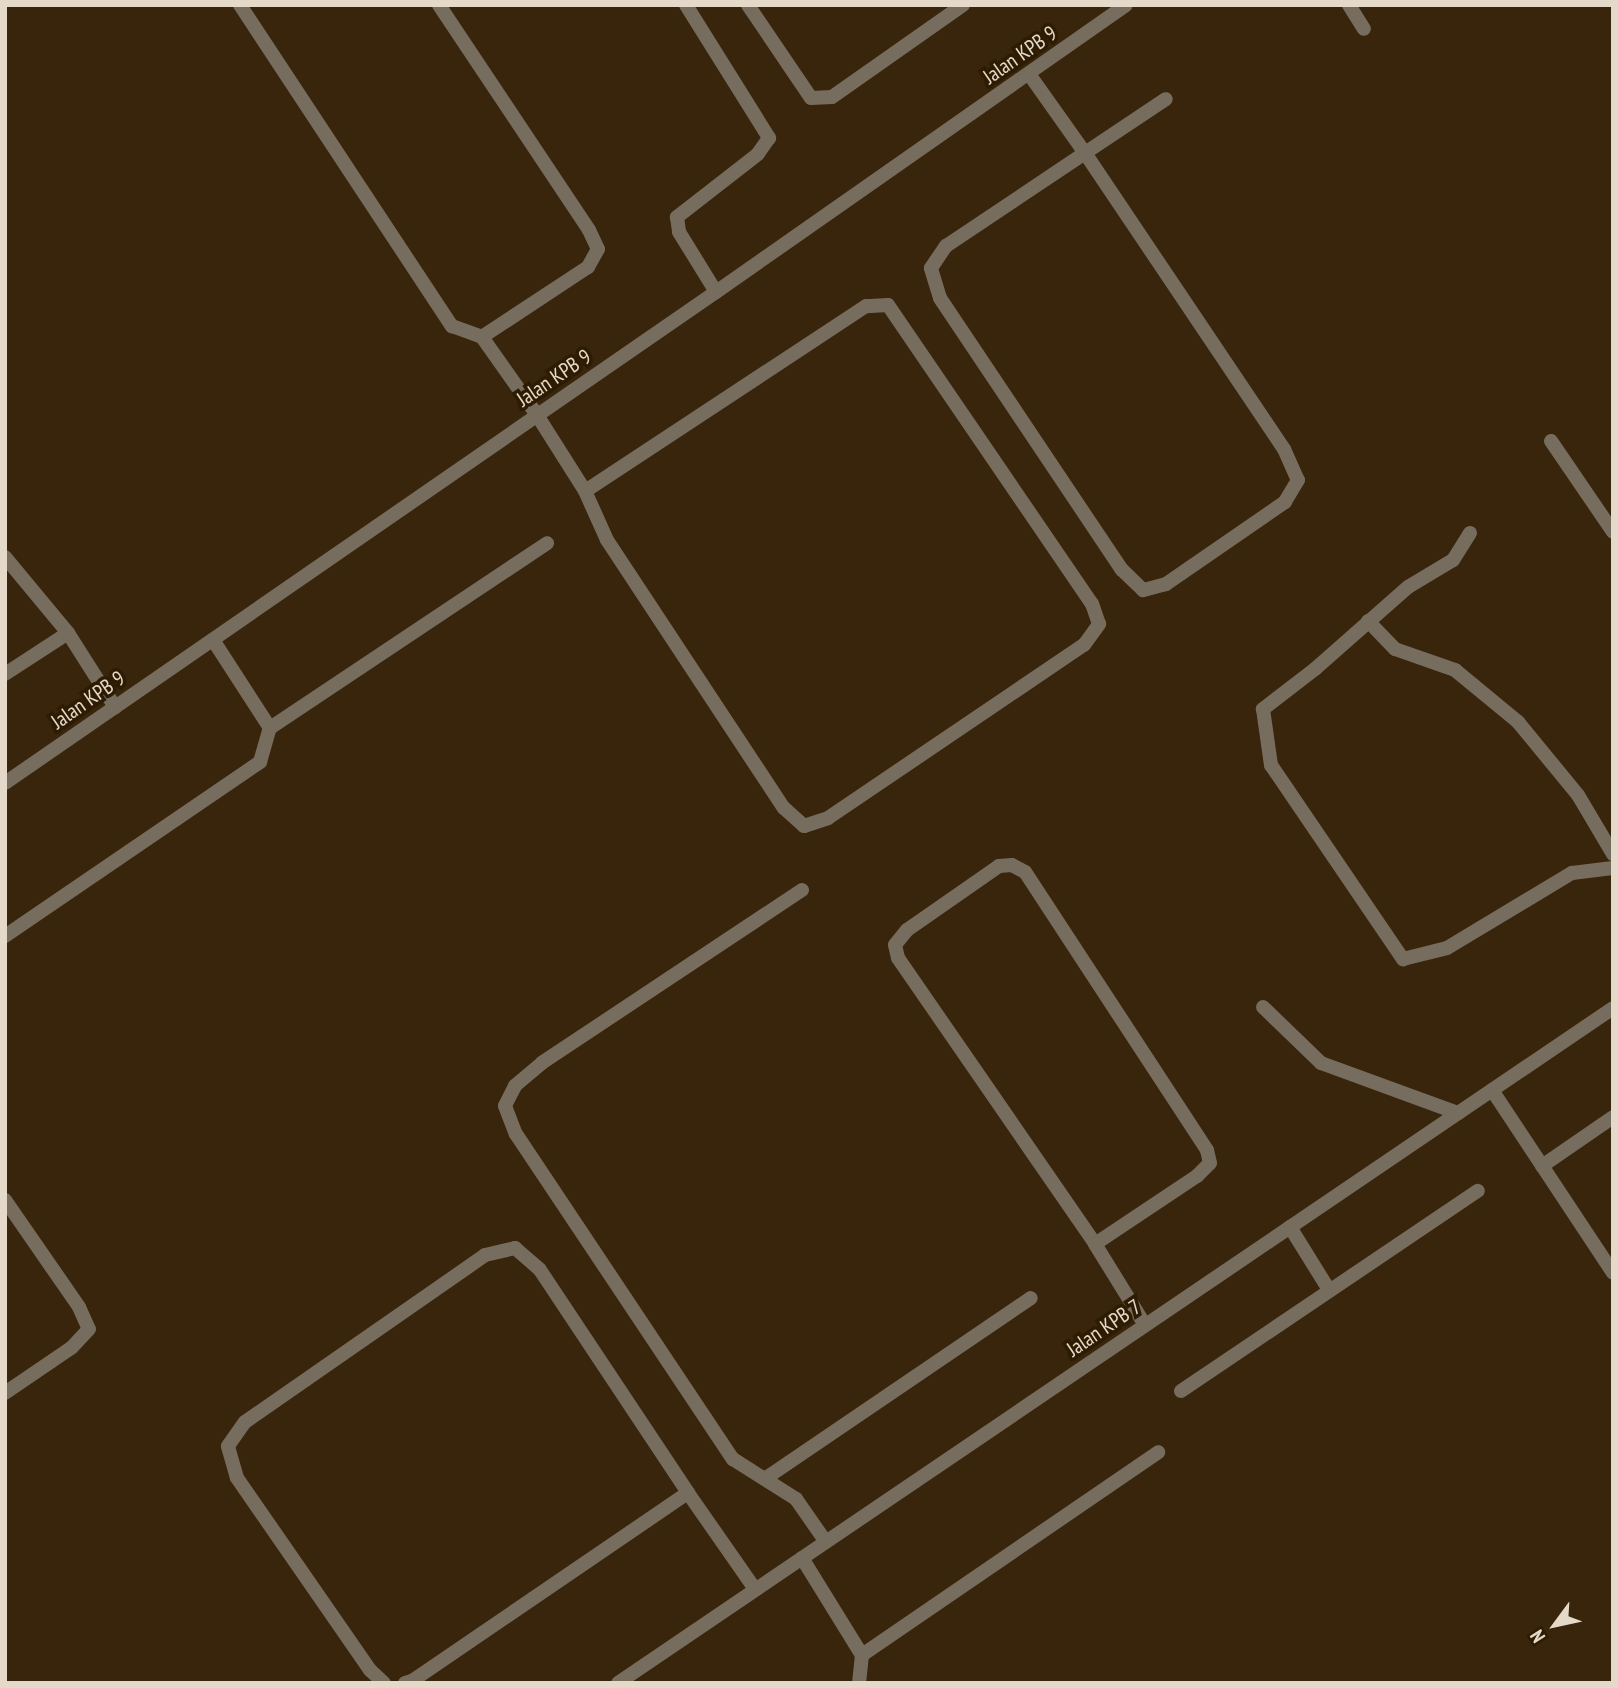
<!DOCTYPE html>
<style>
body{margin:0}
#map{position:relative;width:1618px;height:1688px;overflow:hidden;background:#38250b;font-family:"PT Sans Narrow",sans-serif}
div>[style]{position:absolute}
.lane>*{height:14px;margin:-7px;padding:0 7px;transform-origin:7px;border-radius:7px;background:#766d5f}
.street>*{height:14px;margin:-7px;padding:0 7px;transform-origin:7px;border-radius:7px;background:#766d5f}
span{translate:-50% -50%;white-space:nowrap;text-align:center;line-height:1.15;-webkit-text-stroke:7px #2d1c02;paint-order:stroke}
.street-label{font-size:21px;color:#e5d9ca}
.frame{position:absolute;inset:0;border:7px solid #e5d9ca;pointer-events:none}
.north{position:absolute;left:1520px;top:1590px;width:70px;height:70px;-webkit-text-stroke:5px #2d1c02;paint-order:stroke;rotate:237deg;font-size:19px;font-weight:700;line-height:28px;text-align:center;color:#e5d9ca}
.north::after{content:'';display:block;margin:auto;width:24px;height:32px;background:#e5d9ca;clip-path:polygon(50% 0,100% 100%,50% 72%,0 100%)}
</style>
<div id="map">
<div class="lane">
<div style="left:240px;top:5px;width:385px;rotate:56.6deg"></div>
<div style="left:452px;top:326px;width:32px;rotate:20deg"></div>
<div style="left:482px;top:337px;width:95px;rotate:54.8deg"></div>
<div style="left:537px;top:415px;width:90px;rotate:57.7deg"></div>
<div style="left:585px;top:491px;width:54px;rotate:65.8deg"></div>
<div style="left:607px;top:540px;width:321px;rotate:56.6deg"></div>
<div style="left:784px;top:808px;width:27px;rotate:42deg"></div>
<div style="left:804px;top:826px;width:25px;rotate:-18deg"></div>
<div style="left:828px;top:818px;width:309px;rotate:-34.1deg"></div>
<div style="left:1084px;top:645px;width:26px;rotate:-54deg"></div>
<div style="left:1099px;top:624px;width:21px;rotate:-109deg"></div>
<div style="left:1092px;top:604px;width:362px;rotate:-124.3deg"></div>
<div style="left:888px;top:305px;width:22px;rotate:177deg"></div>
<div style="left:866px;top:306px;width:336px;rotate:146.6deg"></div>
<div style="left:439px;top:5px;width:270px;rotate:56.3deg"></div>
<div style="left:589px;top:230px;width:21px;rotate:65deg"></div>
<div style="left:598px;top:249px;width:21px;rotate:119deg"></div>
<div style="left:588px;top:267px;width:127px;rotate:146.6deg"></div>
<div style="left:686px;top:5px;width:157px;rotate:58deg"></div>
<div style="left:769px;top:138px;width:19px;rotate:125deg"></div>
<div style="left:758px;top:154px;width:103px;rotate:142.1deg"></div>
<div style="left:677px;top:217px;width:15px;rotate:82deg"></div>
<div style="left:679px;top:232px;width:70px;rotate:58.3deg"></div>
<div style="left:748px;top:5px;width:112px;rotate:55.9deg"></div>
<div style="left:811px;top:98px;width:21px;rotate:-3deg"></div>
<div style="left:832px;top:97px;width:160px;rotate:-35.1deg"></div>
<div style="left:1349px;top:5px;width:28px;rotate:58deg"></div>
<div style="left:1029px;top:74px;width:97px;rotate:54.7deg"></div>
<div style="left:1085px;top:153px;width:357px;rotate:56.1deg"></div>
<div style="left:1284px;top:449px;width:34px;rotate:66deg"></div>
<div style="left:1298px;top:480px;width:26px;rotate:121deg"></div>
<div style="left:1285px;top:502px;width:145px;rotate:145.4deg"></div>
<div style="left:1166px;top:584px;width:24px;rotate:165deg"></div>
<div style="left:1143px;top:590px;width:29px;rotate:-136deg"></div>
<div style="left:1122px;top:570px;width:327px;rotate:-123.8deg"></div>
<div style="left:940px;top:298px;width:31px;rotate:-107deg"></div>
<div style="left:931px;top:268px;width:27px;rotate:-56deg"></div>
<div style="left:946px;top:246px;width:167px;rotate:-33.8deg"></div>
<div style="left:1085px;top:153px;width:97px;rotate:-33.7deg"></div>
<div style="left:1551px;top:441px;width:110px;rotate:55.7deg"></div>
<div style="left:1470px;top:533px;width:32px;rotate:122deg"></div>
<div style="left:1453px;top:560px;width:52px;rotate:149deg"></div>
<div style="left:1408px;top:587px;width:124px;rotate:138.6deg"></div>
<div style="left:1315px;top:669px;width:66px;rotate:142.4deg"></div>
<div style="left:1263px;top:709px;width:57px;rotate:81.9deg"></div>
<div style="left:1271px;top:765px;width:235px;rotate:55.8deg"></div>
<div style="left:1403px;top:959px;width:45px;rotate:-14deg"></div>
<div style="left:1447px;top:948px;width:146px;rotate:-31deg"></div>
<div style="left:1572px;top:873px;width:41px;rotate:-7deg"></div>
<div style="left:5px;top:557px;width:99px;rotate:50.3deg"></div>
<div style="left:68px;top:633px;width:88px;rotate:57.6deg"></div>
<div style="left:1368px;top:621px;width:39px;rotate:46deg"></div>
<div style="left:1395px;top:649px;width:64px;rotate:19.3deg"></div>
<div style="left:1455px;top:670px;width:82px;rotate:39.5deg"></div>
<div style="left:1518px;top:722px;width:94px;rotate:50.6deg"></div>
<div style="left:1578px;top:795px;width:69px;rotate:59.3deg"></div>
<div style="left:5px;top:674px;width:75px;rotate:-33.1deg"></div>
<div style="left:270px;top:728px;width:333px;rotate:-33.7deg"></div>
<div style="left:802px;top:890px;width:312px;rotate:146.4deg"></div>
<div style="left:542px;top:1063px;width:35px;rotate:140deg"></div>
<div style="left:515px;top:1086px;width:22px;rotate:117deg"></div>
<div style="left:505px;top:1106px;width:30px;rotate:69deg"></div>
<div style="left:516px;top:1134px;width:391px;rotate:56.3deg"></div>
<div style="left:733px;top:1459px;width:75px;rotate:32.4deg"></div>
<div style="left:796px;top:1499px;width:52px;rotate:55.1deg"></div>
<div style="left:5px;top:936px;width:309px;rotate:-34.3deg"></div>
<div style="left:260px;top:762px;width:35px;rotate:-74deg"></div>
<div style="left:270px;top:728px;width:105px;rotate:-122.9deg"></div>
<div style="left:1263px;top:1007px;width:81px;rotate:44deg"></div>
<div style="left:1321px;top:1063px;width:146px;rotate:20.1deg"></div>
<div style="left:1492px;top:1090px;width:219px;rotate:56.5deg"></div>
<div style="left:1542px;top:1166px;width:86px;rotate:-34.6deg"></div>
<div style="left:5px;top:1200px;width:130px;rotate:55.3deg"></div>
<div style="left:79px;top:1307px;width:24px;rotate:66deg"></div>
<div style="left:89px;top:1329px;width:26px;rotate:133deg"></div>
<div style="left:71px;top:1348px;width:80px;rotate:145.7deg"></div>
<div style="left:1290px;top:1227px;width:74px;rotate:58.2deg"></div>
<div style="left:1095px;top:1244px;width:123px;rotate:-33.7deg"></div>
<div style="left:1197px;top:1176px;width:18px;rotate:-45deg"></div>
<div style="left:1210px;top:1163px;width:13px;rotate:-103deg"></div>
<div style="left:1207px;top:1150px;width:332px;rotate:-123.2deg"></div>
<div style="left:1025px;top:872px;width:15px;rotate:-152deg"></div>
<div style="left:1012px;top:865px;width:13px;rotate:176deg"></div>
<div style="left:999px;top:866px;width:112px;rotate:145.2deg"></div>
<div style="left:907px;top:930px;width:19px;rotate:129deg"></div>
<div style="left:895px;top:945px;width:13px;rotate:77deg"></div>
<div style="left:898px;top:958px;width:347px;rotate:55.4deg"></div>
<div style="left:1095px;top:1244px;width:95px;rotate:58.3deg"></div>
<div style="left:1181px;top:1391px;width:358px;rotate:-34deg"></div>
<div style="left:766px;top:1478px;width:320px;rotate:-34.2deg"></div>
<div style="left:802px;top:1558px;width:114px;rotate:58.3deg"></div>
<div style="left:862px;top:1655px;width:28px;rotate:96deg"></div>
<div style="left:862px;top:1655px;width:359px;rotate:-34.4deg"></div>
<div style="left:384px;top:1683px;width:19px;rotate:-137deg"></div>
<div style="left:370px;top:1670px;width:234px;rotate:-124.7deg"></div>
<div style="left:237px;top:1478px;width:33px;rotate:-106deg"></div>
<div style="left:228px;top:1446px;width:29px;rotate:-55deg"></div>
<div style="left:245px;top:1422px;width:292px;rotate:-34.8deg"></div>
<div style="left:485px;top:1255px;width:31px;rotate:-13deg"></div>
<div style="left:515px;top:1248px;width:33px;rotate:41deg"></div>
<div style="left:540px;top:1270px;width:268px;rotate:56.4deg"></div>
<div style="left:688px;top:1493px;width:117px;rotate:55.1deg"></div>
<div style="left:405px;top:1683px;width:7px;rotate:-16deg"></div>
<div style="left:412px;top:1681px;width:334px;rotate:-34.3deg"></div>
</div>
<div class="street">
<div style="left:5px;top:783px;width:864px;rotate:-34.63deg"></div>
<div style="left:716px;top:292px;width:500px;rotate:-34.99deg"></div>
<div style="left:618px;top:1683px;width:1202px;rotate:-34.15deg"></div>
</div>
<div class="street-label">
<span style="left:1020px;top:55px;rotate:-35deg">Jalan KPB 9</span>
<span style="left:554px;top:378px;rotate:-34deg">Jalan KPB 9</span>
<span style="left:88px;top:700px;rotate:-35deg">Jalan KPB 9</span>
<span style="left:1104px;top:1328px;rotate:-34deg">Jalan KPB 7</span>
</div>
<div class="frame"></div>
<div class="north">N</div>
</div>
